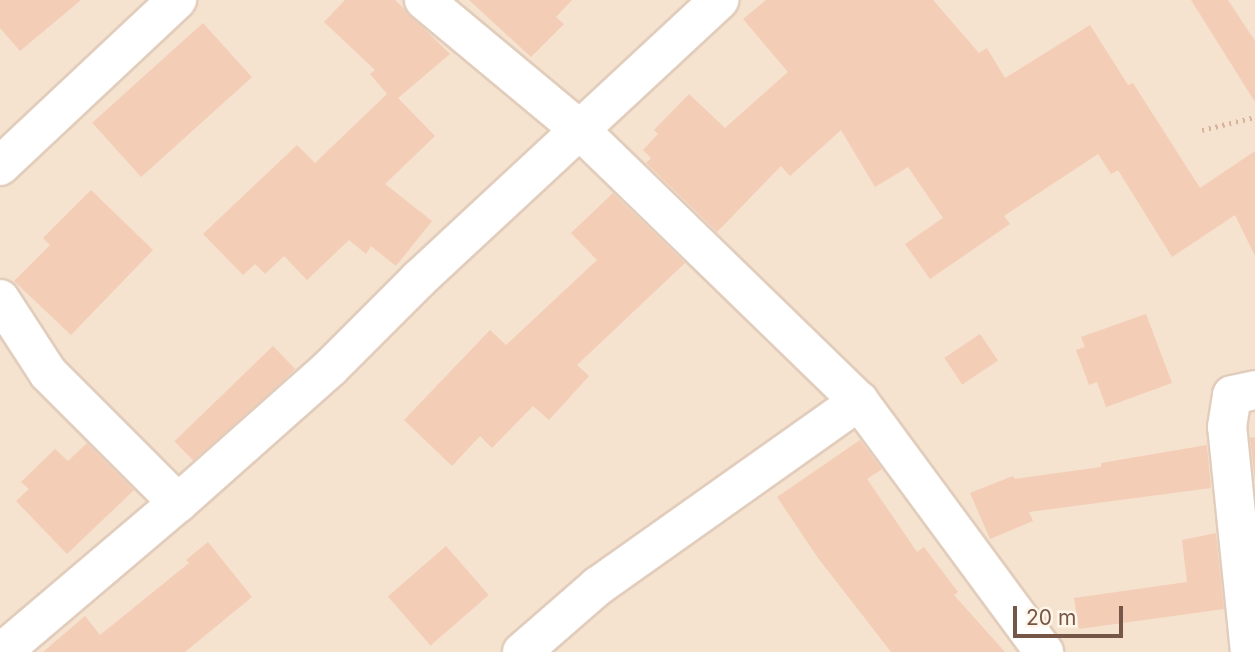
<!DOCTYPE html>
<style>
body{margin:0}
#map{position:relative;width:1255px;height:652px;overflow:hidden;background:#fdf1e1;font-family:Inter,sans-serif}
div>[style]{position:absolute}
.residential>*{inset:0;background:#f5e2cf;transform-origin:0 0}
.building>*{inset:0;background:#f4cdb7;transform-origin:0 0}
.path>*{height:4.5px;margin-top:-2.25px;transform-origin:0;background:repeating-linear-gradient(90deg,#d9b09a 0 2px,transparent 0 7px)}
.roads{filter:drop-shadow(2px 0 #e2cdbc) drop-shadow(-2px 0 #e2cdbc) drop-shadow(0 2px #e2cdbc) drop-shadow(0 -2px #e2cdbc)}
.minor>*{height:38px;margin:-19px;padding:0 19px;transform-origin:19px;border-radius:19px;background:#fff}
span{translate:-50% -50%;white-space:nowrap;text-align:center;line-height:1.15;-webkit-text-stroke:7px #fff5e8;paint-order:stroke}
.scale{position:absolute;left:1013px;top:606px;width:110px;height:32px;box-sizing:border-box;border:4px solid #765646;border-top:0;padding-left:9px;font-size:21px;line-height:24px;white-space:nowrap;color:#765646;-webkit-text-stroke:5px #fff5e8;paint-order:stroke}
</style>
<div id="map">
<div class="residential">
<div style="left:0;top:0;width:1255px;height:652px"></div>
</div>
<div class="building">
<div style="clip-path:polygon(0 0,81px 0,20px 51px,0 28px)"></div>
<div style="clip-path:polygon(345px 0,395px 0,450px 54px,398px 98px,435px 136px,385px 184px,432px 221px,396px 266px,371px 246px,366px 254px,349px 240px,307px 280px,284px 256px,265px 274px,255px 264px,243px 275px,203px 234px,297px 145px,315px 163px,387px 94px,370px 74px,375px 70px,324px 22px)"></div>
<div style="clip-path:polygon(469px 0,572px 0,556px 17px,564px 24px,531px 57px)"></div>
<div style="clip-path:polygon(766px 0,933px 0,979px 53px,987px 48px,1005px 78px,1090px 25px,1128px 85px,1133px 83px,1200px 188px,1255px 151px,1255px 256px,1235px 215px,1172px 257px,1118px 170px,1111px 174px,1098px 154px,1004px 216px,1010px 224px,930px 279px,905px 244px,943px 218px,908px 167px,875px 187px,841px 130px,790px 176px,781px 166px,717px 232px,646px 163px,651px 158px,643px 150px,658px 134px,654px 130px,689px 94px,725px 128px,788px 72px,743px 19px)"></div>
<div style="clip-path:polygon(1191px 0,1228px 0,1255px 41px,1255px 102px)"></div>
<div style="left:203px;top:23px;width:73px;height:149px;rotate:48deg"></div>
<div style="clip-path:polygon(91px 190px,153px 250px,71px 335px,14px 281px,50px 245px,43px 238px)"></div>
<div style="clip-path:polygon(613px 193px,685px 263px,577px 365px,589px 376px,549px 420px,533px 406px,492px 448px,480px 436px,452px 466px,404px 420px,490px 330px,506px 345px,597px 260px,571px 233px)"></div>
<div style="clip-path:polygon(1146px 314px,1172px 383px,1106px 407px,1097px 382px,1089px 385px,1076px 350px,1085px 347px,1081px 337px)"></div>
<div style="left:980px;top:334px;width:32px;height:43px;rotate:56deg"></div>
<div style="left:273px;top:346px;width:32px;height:137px;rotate:46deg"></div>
<div style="clip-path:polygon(1255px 437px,1255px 482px,1250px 438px)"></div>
<div style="clip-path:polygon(860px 440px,882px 469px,867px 479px,917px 552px,924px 547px,958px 592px,954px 595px,1005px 652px,891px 652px,818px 558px,777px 497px)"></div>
<div style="clip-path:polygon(87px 443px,134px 490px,67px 554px,16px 501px,29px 489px,21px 482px,55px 449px,68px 461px)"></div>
<div style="clip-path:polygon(1207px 445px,1211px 488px,1029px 512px,1033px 521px,990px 539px,970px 493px,1013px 476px,1015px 479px,1101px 467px,1101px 463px)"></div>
<div style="clip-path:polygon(1216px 533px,1224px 609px,1079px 629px,1074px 598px,1187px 582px,1182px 540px)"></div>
<div style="clip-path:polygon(208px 542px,252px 597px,185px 652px,43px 652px,85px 616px,100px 635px,189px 563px,186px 560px)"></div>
<div style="left:446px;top:546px;width:65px;height:77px;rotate:49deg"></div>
</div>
<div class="path">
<div style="left:1202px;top:130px;width:55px;rotate:-13.8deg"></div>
</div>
<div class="roads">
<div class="minor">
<div style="left:424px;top:0;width:202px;rotate:39.8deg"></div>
<div style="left:579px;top:129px;width:390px;rotate:44.2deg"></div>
<div style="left:859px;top:401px;width:312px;rotate:53.6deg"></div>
<div style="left:0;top:166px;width:243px;rotate:-43.2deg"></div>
<div style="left:0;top:299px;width:88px;rotate:57deg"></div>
<div style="left:48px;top:373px;width:184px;rotate:45deg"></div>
<div style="left:2px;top:652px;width:231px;rotate:-40.3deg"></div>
<div style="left:178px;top:503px;width:203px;rotate:-41.6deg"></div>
<div style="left:330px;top:368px;width:126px;rotate:-45deg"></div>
<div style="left:419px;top:279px;width:410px;rotate:-42.9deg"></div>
<div style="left:522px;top:652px;width:101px;rotate:-41deg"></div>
<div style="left:598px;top:586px;width:320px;rotate:-35.3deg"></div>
<div style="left:1250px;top:652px;width:226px;rotate:-95.8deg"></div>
<div style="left:1227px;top:427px;width:32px;rotate:-81deg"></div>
<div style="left:1232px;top:395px;width:24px;rotate:-12deg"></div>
</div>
</div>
<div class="scale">20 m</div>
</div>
